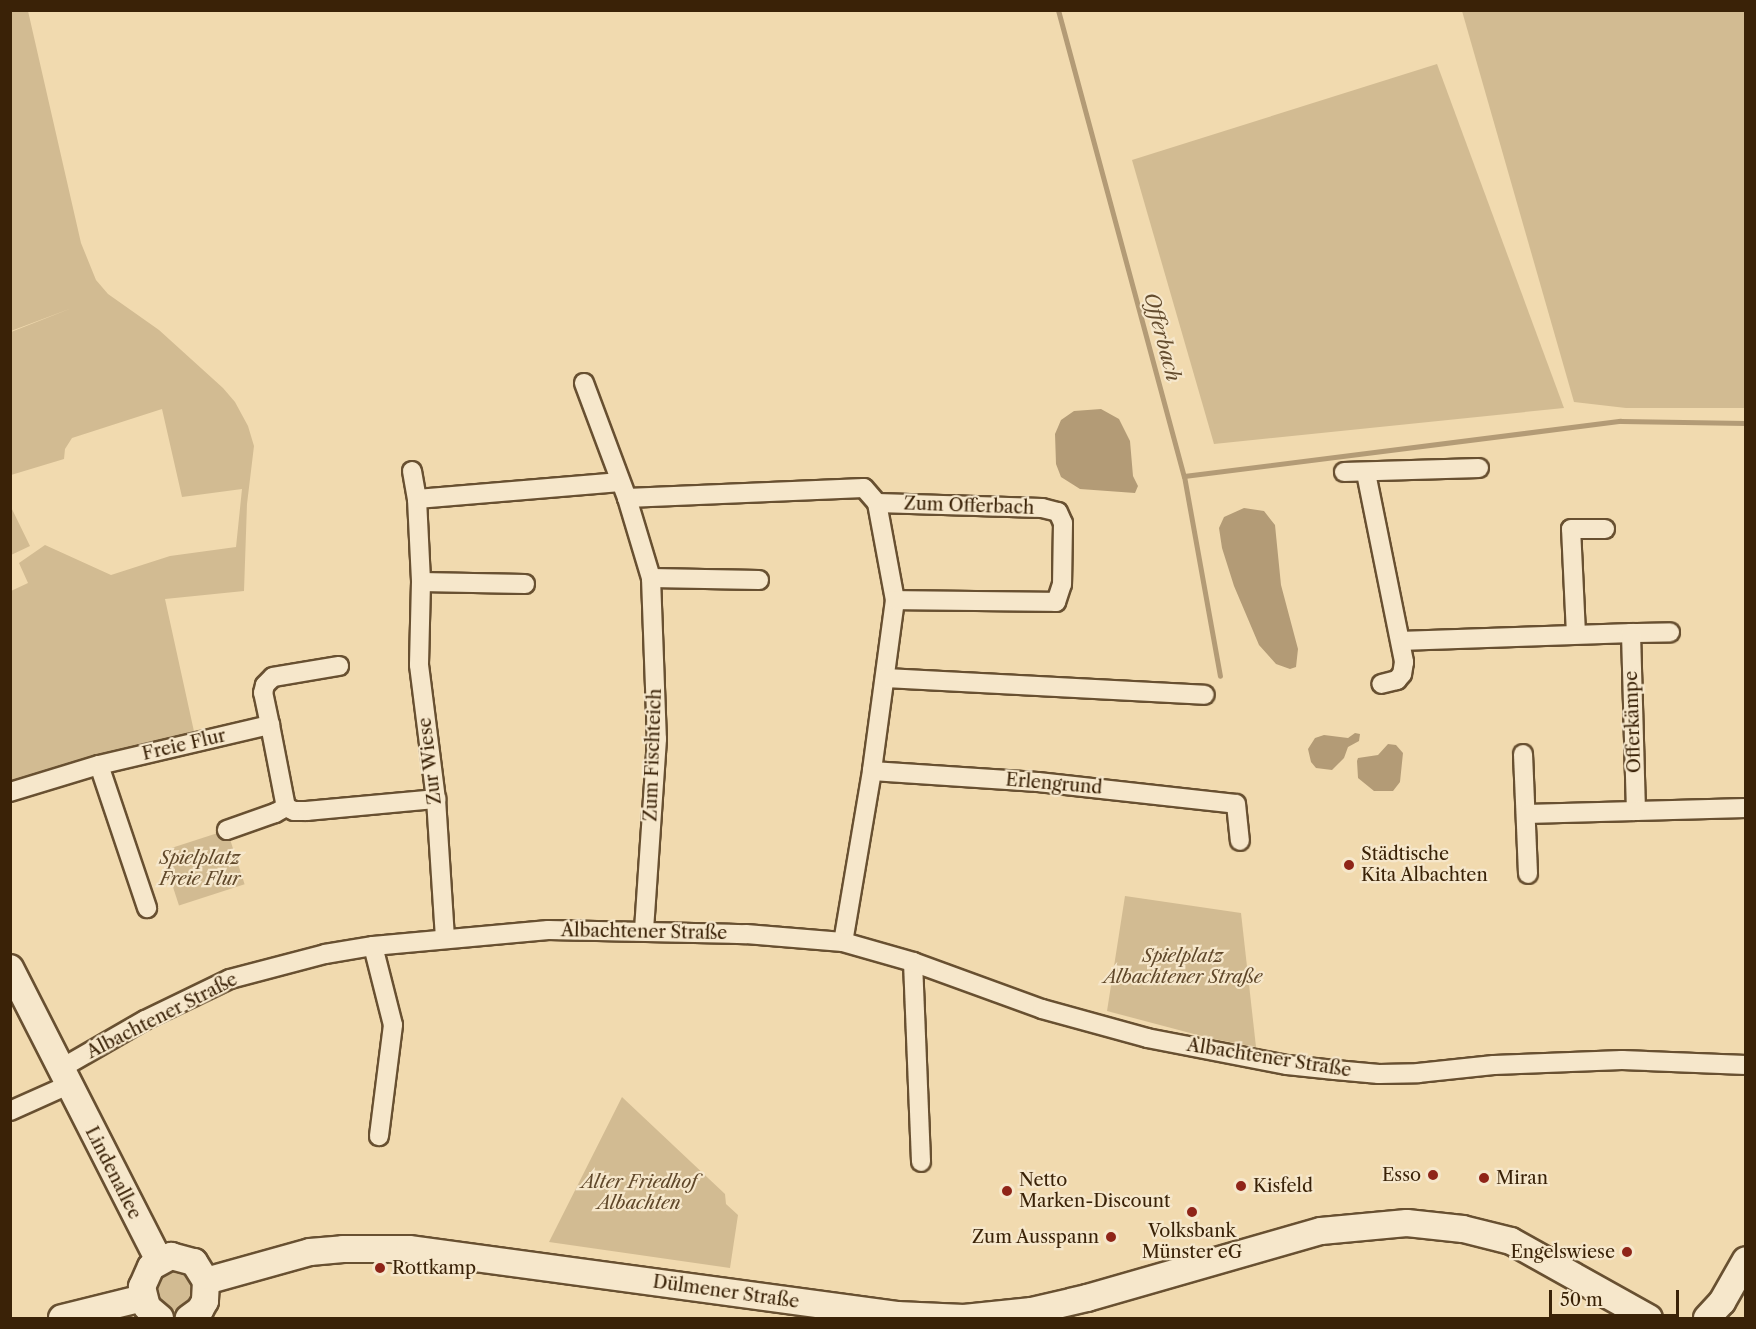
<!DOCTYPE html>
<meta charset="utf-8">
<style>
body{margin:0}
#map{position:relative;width:1756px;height:1329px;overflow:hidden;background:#f1daaf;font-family:"Libre Caslon Text",serif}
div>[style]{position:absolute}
.green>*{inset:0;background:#d2bb92;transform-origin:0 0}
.round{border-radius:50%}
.water>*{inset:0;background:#b39b76}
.stream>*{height:5px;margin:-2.5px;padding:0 2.5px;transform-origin:2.5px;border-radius:2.5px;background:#b39b76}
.roads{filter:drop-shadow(2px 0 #685031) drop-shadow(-2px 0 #685031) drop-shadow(0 2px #685031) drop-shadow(0 -2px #685031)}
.street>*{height:18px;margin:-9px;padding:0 9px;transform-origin:9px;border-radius:9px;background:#f6e7cb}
.secondary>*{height:26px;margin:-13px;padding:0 13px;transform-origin:13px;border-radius:13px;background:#f6e7cb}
.dots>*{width:16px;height:16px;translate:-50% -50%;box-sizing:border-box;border:3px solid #f6e7cb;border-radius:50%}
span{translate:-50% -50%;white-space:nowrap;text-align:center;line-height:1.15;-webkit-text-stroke:4.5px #f6e7cb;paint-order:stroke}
.street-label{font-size:18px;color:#3a2207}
.poi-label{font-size:18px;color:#3a2207}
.left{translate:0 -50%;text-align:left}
.right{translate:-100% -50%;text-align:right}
.park-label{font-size:18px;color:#60482a;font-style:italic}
.water-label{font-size:20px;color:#644c2e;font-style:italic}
.frame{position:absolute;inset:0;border:12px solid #3a2207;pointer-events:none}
.scale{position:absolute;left:1549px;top:1290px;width:130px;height:27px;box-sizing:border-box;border:3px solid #3a2207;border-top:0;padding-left:8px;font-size:18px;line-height:21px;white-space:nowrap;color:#3a2207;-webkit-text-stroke:4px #f6e7cb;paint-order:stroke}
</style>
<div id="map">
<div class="green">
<div style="clip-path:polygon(11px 11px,28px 11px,81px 243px,96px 280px,108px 294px,159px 330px,223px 388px,235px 402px,248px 426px,254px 446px,247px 504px,244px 591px,165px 599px,195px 736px,11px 785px,11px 591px,28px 583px,19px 563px,45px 545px,111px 575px,170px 556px,236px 547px,242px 489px,182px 497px,162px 409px,72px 438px,65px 449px,64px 459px,11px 475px,11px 332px,72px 308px,11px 331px)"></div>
<div style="clip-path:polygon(1462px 11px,1745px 11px,1745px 408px,1626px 408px,1574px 402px)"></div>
<div style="clip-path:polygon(1437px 64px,1564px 408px,1214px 444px,1132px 160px)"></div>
<div style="clip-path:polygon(10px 505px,30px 546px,11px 555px,11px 541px)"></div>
<div style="left:227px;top:830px;width:57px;height:69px;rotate:72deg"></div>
<div style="clip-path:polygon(1125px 896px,1241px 913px,1256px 1047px,1209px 1038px,1107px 1011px)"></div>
<div style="clip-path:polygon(622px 1097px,725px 1194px,726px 1204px,738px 1215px,730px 1268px,549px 1242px)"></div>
<div class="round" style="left:154px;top:1270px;width:40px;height:40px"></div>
</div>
<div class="water">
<div style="clip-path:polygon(1101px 409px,1119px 419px,1130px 441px,1133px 476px,1138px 486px,1135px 493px,1080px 489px,1061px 477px,1056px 464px,1055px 434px,1061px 420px,1074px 411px)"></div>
<div style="clip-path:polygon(1244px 508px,1264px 511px,1275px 525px,1281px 585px,1298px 649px,1296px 667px,1290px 669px,1276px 664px,1259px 645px,1234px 586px,1222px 548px,1219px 528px,1224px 517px)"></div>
<div style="clip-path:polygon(1355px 733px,1360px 734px,1359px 741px,1348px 747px,1344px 758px,1332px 770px,1316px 768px,1311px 762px,1308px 749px,1315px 738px,1324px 735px,1348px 738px)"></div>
<div style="clip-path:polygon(1388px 744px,1396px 745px,1403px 753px,1400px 782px,1393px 791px,1374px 791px,1358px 778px,1357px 761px,1358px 758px,1378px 755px)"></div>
</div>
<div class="stream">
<div style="left:1058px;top:10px;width:483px;rotate:74.9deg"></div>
<div style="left:1184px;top:476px;width:203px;rotate:79.8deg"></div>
<div style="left:1184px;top:476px;width:440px;rotate:-7.2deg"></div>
<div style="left:1621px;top:421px;width:125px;rotate:0.9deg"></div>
</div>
<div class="roads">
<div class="street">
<div style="left:584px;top:383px;width:123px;rotate:69.5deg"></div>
<div style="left:627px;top:498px;width:84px;rotate:73.3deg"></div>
<div style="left:651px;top:578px;width:161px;rotate:87.9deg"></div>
<div style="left:657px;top:739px;width:192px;rotate:93.9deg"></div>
<div style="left:412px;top:471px;width:28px;rotate:80deg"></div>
<div style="left:417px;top:499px;width:83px;rotate:87.2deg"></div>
<div style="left:421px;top:582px;width:83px;rotate:91.4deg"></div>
<div style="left:419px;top:665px;width:135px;rotate:82.8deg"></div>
<div style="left:436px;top:799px;width:140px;rotate:86.3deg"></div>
<div style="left:1344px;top:472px;width:135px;rotate:-1.7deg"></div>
<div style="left:1366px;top:473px;width:193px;rotate:78.6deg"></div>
<div style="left:1404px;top:662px;width:12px;rotate:99deg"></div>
<div style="left:1402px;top:674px;width:8px;rotate:130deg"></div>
<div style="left:1397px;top:680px;width:16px;rotate:166deg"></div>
<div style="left:627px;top:498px;width:237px;rotate:-2.4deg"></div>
<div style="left:864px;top:488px;width:20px;rotate:49deg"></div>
<div style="left:877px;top:503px;width:99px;rotate:79.5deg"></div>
<div style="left:895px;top:600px;width:173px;rotate:97.7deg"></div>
<div style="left:872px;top:771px;width:173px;rotate:99.6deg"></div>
<div style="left:417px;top:499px;width:204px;rotate:-4.8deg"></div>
<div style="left:877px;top:503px;width:165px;rotate:1.7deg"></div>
<div style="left:1042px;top:508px;width:16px;rotate:14deg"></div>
<div style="left:1058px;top:512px;width:12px;rotate:66deg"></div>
<div style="left:1063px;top:523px;width:61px;rotate:90.9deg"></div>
<div style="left:1062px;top:584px;width:19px;rotate:108deg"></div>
<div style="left:1056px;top:602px;width:161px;rotate:-179.3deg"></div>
<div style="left:651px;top:578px;width:108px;rotate:1.1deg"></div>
<div style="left:421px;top:582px;width:104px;rotate:1.1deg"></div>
<div style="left:1631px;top:633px;width:39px;rotate:-1deg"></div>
<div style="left:1576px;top:634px;width:105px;rotate:-92.7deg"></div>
<div style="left:1571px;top:529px;width:34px"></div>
<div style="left:1401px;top:641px;width:230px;rotate:-2deg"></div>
<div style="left:1631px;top:633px;width:178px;rotate:88.4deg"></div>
<div style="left:1636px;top:811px;width:110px;rotate:-1.6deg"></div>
<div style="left:885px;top:678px;width:320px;rotate:3deg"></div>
<div style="left:270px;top:725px;width:33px;rotate:-102deg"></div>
<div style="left:263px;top:693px;width:8px;rotate:-76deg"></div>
<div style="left:265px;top:685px;width:11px;rotate:-45deg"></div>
<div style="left:273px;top:677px;width:67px;rotate:-9.5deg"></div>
<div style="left:1523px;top:754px;width:120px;rotate:87.6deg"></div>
<div style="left:99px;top:765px;width:151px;rotate:71.4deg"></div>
<div style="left:872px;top:771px;width:166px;rotate:3.8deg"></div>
<div style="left:1038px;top:782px;width:199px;rotate:6.3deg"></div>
<div style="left:1236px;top:804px;width:37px;rotate:84deg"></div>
<div style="left:10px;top:792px;width:93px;rotate:-16.9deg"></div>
<div style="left:99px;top:765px;width:176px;rotate:-13.2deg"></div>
<div style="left:270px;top:725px;width:84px;rotate:79deg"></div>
<div style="left:286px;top:807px;width:13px;rotate:151deg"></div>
<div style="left:275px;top:813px;width:51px;rotate:160.5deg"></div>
<div style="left:286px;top:807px;width:9px;rotate:27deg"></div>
<div style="left:294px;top:811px;width:13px"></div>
<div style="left:307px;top:811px;width:130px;rotate:-5.3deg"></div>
<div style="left:1526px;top:814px;width:110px;rotate:-1.6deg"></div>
<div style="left:373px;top:946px;width:81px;rotate:75.8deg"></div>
<div style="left:393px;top:1025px;width:112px;rotate:97.2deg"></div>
<div style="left:913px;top:962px;width:200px;rotate:87.7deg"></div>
<div style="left:60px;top:1069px;width:98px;rotate:-30deg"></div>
<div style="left:145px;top:1020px;width:94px;rotate:-25.8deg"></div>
<div style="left:230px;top:979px;width:98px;rotate:-14.7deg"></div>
<div style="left:325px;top:954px;width:49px;rotate:-9.5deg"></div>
<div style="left:373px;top:946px;width:176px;rotate:-5.2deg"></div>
<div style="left:548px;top:930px;width:198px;rotate:1.2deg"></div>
<div style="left:746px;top:934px;width:97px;rotate:4.7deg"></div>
<div style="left:843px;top:942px;width:73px;rotate:15.9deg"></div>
<div style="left:913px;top:962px;width:137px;rotate:20deg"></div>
<div style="left:1042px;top:1009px;width:109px;rotate:15.4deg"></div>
<div style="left:1147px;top:1038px;width:143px;rotate:10.9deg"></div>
<div style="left:1287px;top:1065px;width:48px;rotate:5.9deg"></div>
<div style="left:1335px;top:1070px;width:44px;rotate:5.2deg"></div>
<div style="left:1379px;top:1074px;width:39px;rotate:-1deg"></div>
<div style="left:1418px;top:1073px;width:76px;rotate:-6deg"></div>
<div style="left:1494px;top:1065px;width:128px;rotate:-2.2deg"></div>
<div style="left:1622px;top:1060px;width:124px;rotate:2.3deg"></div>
<div style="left:10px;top:1111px;width:64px;rotate:-24.1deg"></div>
</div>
<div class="secondary">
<div style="left:10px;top:968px;width:328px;rotate:63deg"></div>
<div style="left:206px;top:1281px;width:108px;rotate:-15.6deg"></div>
<div style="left:310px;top:1252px;width:33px;rotate:-5deg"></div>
<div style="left:343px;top:1249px;width:66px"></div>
<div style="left:409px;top:1249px;width:492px;rotate:7.7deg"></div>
<div style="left:897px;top:1315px;width:67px;rotate:2.6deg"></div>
<div style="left:964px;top:1318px;width:68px;rotate:-5.9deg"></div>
<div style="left:1032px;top:1311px;width:57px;rotate:-13.3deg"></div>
<div style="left:1087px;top:1298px;width:243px;rotate:-16deg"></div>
<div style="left:1321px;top:1231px;width:86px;rotate:-5.3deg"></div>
<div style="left:1407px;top:1223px;width:56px;rotate:6.1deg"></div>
<div style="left:1463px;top:1229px;width:49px;rotate:14deg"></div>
<div style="left:1511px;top:1241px;width:158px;rotate:29.2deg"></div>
<div style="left:62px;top:1318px;width:83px;rotate:-13.9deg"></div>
<div style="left:160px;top:1318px;width:17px;rotate:-140deg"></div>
<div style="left:147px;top:1307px;width:21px;rotate:-104deg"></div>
<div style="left:142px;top:1287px;width:22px;rotate:-66deg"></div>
<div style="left:151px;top:1267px;width:23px;rotate:-29deg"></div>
<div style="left:171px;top:1256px;width:24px;rotate:15deg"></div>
<div style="left:194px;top:1262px;width:22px;rotate:58deg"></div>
<div style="left:206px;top:1281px;width:20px;rotate:93deg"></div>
<div style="left:205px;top:1301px;width:10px;rotate:119deg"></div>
<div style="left:200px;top:1310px;width:14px;rotate:144deg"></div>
<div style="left:1707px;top:1318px;width:22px;rotate:-47deg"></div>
<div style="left:1722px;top:1302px;width:48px;rotate:-60.3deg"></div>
</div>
</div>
<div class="dots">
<div style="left:1349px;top:865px;background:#8f2418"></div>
<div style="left:1433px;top:1175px;background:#8f2418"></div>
<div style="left:1484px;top:1178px;background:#8f2418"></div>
<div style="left:1241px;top:1186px;background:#8f2418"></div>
<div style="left:1007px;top:1191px;background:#8f2418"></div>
<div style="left:1192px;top:1212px;background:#8f2418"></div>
<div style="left:1111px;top:1237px;background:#8f2418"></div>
<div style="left:1627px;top:1252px;background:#8f2418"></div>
<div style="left:380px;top:1268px;background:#8f2418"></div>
</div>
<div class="street-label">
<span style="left:969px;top:506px;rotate:2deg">Zum Offerbach</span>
<span style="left:1633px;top:722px;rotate:-92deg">Offerkämpe</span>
<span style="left:184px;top:745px;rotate:-13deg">Freie Flur</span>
<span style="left:653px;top:755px;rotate:-88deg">Zum Fischteich</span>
<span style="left:430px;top:761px;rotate:-97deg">Zur Wiese</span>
<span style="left:1054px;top:784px;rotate:5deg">Erlengrund</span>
<span style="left:644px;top:932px;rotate:1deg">Albachtener Straße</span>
<span style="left:162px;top:1016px;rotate:-27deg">Albachtener Straße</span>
<span style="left:1269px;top:1058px;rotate:9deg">Albachtener Straße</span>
<span style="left:113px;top:1173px;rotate:63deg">Lindenallee</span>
<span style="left:726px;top:1292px;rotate:8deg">Dülmener Straße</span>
</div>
<div class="poi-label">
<span class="left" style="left:1361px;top:865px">Städtische<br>Kita Albachten</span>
<span class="right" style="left:1421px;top:1175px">Esso</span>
<span class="left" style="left:1496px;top:1178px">Miran</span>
<span class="left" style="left:1019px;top:1191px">Netto<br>Marken-Discount</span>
<span class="left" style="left:1253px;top:1186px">Kisfeld</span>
<span style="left:1192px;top:1242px">Volksbank<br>Münster eG</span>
<span class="right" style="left:1099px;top:1237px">Zum Ausspann</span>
<span class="right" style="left:1615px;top:1252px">Engelswiese</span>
<span class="left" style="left:392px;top:1268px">Rottkamp</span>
</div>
<div class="park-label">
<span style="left:200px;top:869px">Spielplatz<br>Freie Flur</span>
<span style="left:1183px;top:967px">Spielplatz<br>Albachtener Straße</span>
<span style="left:639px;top:1193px">Alter Friedhof<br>Albachten</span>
</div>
<div class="water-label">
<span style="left:1162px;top:337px;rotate:75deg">Offerbach</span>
</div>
<div class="frame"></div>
<div class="scale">50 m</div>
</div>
